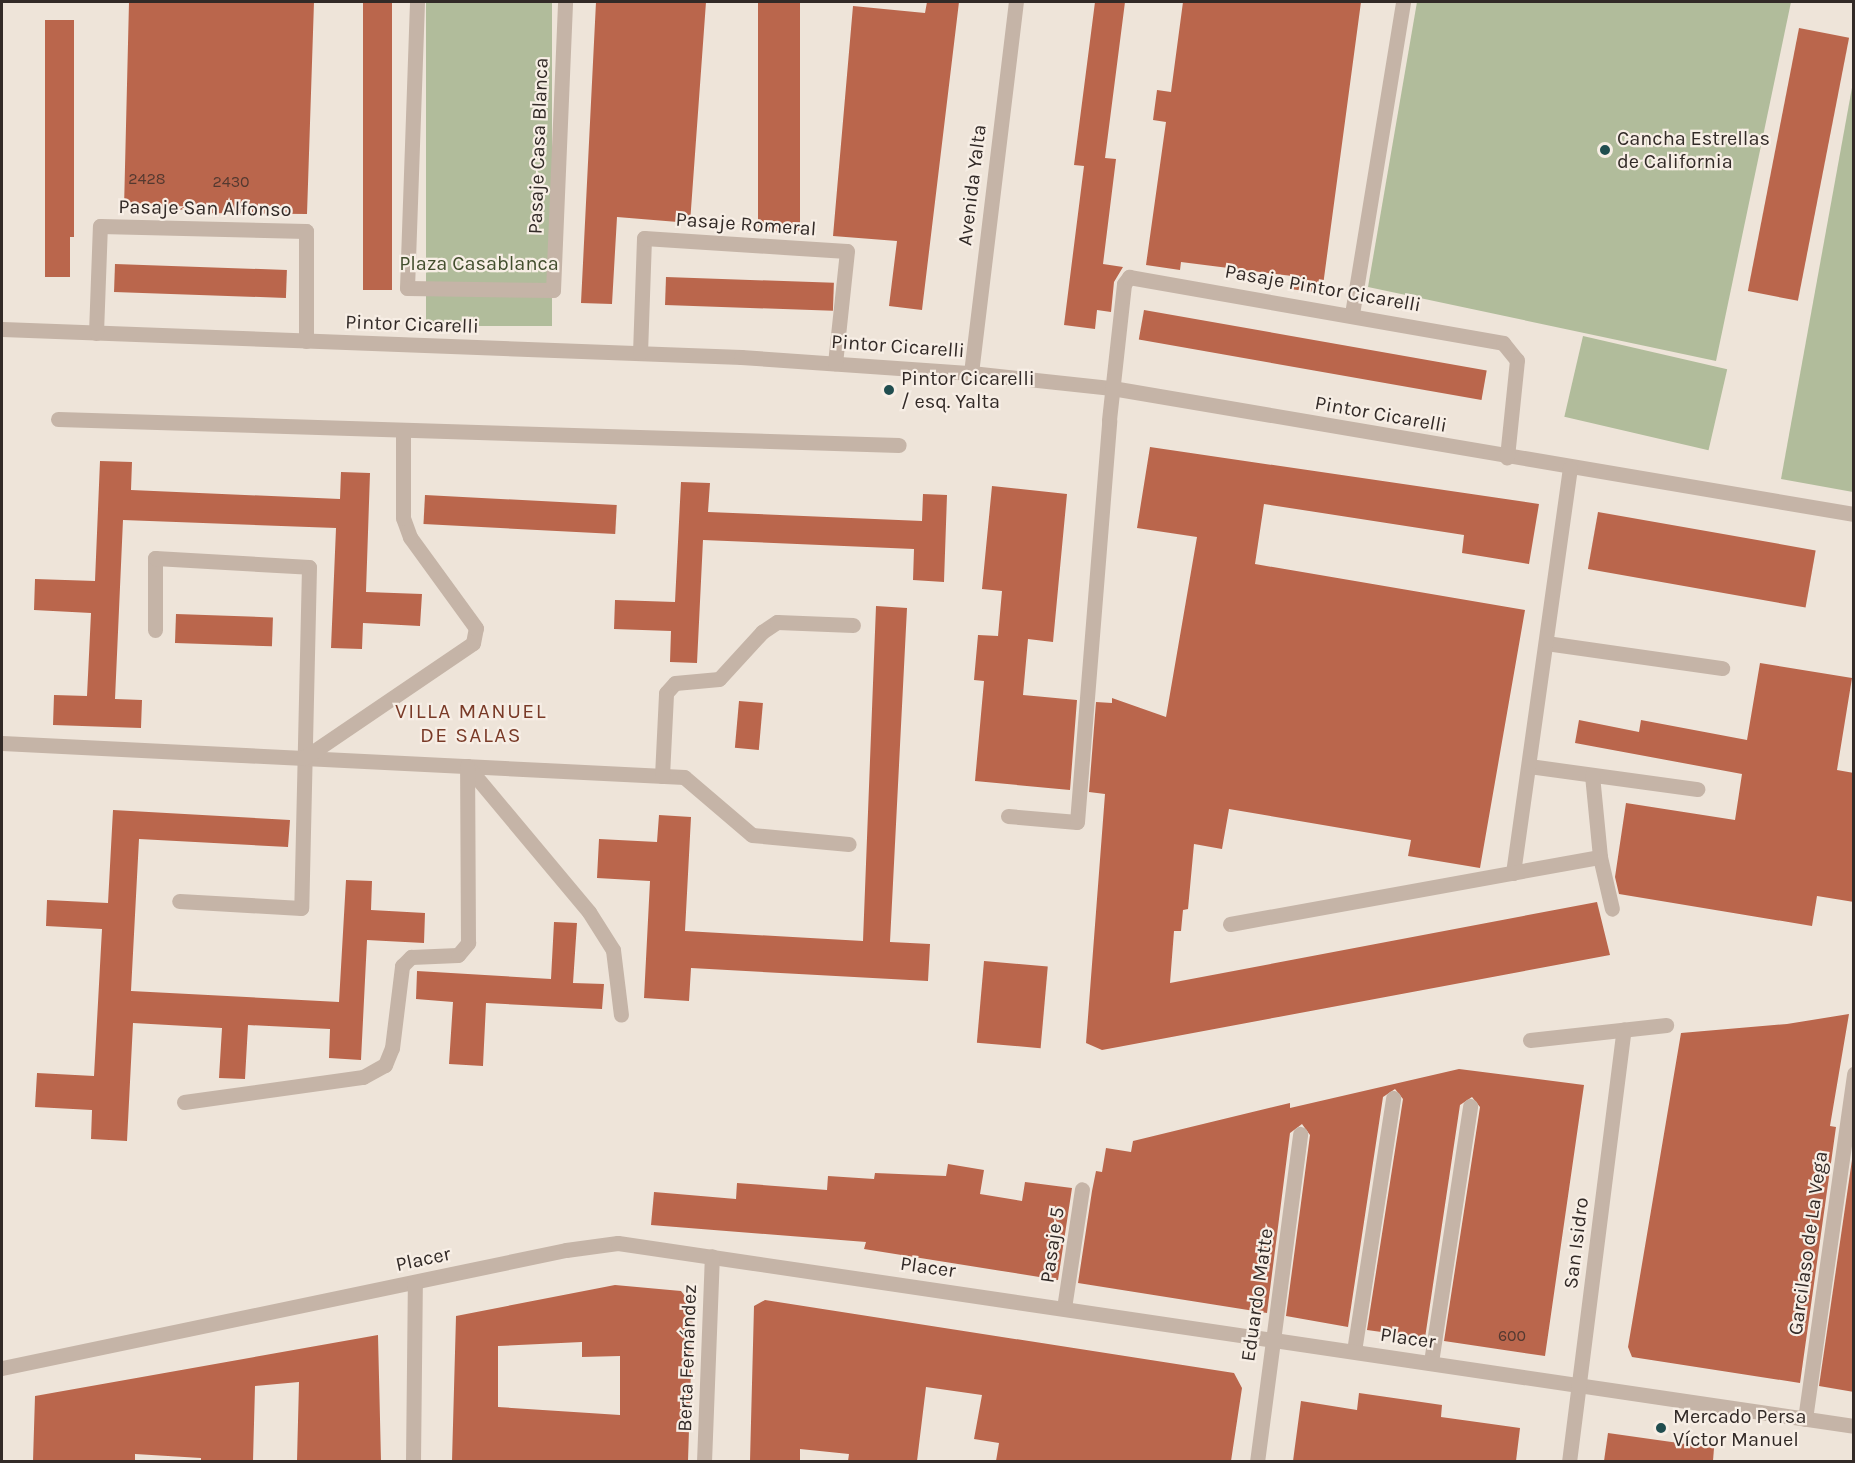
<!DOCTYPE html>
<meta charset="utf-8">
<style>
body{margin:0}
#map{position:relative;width:1855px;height:1463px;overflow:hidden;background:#eee4d9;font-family:Karla,sans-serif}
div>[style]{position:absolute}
.green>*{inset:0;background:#b1bc9b;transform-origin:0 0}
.building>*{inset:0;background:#ba664c;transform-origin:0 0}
.minor>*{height:15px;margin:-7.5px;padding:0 7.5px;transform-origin:7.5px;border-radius:7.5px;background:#c5b4a7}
.dots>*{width:16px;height:16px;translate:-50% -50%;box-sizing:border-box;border:3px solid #f7eee5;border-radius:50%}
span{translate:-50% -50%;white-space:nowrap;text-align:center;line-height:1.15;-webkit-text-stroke:4.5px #f7eee5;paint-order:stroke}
.number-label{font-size:16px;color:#543930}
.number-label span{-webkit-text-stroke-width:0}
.poi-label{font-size:20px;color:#322a27}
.left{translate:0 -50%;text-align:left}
.street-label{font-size:20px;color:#322a27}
.park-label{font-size:20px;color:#424e2d}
.neighbourhood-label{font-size:21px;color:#793a27;letter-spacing:1.5px}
.frame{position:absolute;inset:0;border:3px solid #322a27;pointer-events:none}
</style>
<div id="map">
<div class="green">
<div style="left:426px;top:2px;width:126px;height:324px"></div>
<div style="clip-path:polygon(1417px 2px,1791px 2px,1716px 361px,1368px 287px)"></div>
<div style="clip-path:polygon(1853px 82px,1853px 492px,1781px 479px)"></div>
<div style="left:1583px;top:336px;width:148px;height:83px;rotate:13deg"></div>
</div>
<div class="building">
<div style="clip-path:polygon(129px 2px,314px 2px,307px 214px,194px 213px,194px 210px,124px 208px)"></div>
<div style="left:363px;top:2px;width:29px;height:288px"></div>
<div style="clip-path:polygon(596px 2px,706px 2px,690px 223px,617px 217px,612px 304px,581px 303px)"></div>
<div style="left:758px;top:2px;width:42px;height:229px"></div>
<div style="clip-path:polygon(927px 2px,959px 2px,922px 310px,889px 306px,897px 241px,833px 236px,853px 6px,925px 13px)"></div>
<div style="clip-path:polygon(1095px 2px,1125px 2px,1105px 158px,1116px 159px,1103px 264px,1123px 267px,1114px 282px,1111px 312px,1097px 310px,1095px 329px,1064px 325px,1084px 166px,1074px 165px)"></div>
<div style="clip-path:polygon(1183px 2px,1361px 2px,1322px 293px,1290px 289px,1292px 276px,1181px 262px,1180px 270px,1146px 265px,1166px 122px,1153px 120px,1157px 90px,1171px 92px)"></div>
<div style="clip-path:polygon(45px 20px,74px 20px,74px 237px,70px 237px,70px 277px,45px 277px)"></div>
<div style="left:1799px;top:28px;width:51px;height:268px;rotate:11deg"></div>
<div style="left:115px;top:264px;width:172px;height:28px;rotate:2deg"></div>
<div style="left:666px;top:277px;width:168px;height:28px;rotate:2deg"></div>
<div style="left:1144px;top:310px;width:348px;height:30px;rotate:10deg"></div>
<div style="clip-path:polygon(1150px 447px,1539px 504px,1529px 564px,1462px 553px,1464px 535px,1264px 504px,1255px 564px,1525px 610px,1480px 868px,1408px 856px,1411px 840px,1229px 809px,1222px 849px,1194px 844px,1188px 909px,1183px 910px,1181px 931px,1174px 931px,1170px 983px,1597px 902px,1610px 955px,1102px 1050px,1086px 1043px,1105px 794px,1089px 792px,1096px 702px,1112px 703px,1112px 698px,1166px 717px,1197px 537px,1137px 528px)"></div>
<div style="clip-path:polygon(100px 461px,132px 462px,131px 490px,340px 499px,341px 472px,370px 473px,366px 592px,422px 594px,420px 626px,363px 623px,362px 649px,331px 648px,336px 528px,123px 520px,115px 699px,142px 700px,141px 728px,53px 725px,54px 695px,87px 696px,91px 613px,34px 610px,35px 579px,95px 581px)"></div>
<div style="clip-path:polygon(681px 482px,710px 483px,708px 512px,922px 521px,923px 494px,947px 495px,944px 582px,913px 580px,914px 549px,703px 540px,697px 663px,670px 662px,671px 631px,614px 629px,615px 600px,675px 602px)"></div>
<div style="clip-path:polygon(992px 486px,1067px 494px,1053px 642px,1028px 639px,1023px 695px,1077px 700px,1070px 790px,975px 781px,984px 681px,974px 680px,978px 635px,998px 636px,1002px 591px,982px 589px)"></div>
<div style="left:425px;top:495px;width:192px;height:29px;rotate:3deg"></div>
<div style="left:1598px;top:512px;width:221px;height:58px;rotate:10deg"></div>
<div style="clip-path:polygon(876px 606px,907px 608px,890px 942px,930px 944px,928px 981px,691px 968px,689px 1001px,644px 998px,650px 881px,597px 878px,599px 839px,657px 842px,659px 815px,691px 817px,685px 931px,863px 941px)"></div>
<div style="left:176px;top:614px;width:97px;height:29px;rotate:2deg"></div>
<div style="clip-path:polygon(1760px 663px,1852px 678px,1837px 770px,1854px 773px,1854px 902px,1817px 896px,1812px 926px,1619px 894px,1615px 877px,1626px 803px,1735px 820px,1742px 774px,1575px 743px,1579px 720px,1639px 732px,1641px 720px,1747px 740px)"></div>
<div style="left:739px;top:701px;width:24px;height:47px;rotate:5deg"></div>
<div style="clip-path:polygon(113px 810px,290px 820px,288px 847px,139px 839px,131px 991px,339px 1002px,346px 880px,372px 881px,371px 910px,425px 913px,424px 943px,367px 940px,361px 1060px,329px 1058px,330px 1029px,248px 1025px,245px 1079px,219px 1078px,222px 1028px,133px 1023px,127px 1141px,91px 1139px,92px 1110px,35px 1107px,37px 1073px,94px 1076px,102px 929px,46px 926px,47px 900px,108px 903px)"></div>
<div style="clip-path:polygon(554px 922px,577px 923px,573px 983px,604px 984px,602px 1009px,486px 1003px,483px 1066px,449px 1064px,453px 1002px,416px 999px,417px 971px,551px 979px)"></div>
<div style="left:984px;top:961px;width:64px;height:82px;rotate:5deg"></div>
<div style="clip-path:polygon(1849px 1014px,1830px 1126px,1836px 1127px,1800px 1383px,1632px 1357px,1628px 1347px,1681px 1033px,1787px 1024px)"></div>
<div style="clip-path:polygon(1459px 1069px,1584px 1085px,1545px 1356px,1444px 1341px,1480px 1107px,1472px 1097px,1460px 1105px,1425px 1338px,1367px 1330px,1403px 1099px,1395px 1089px,1383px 1097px,1348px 1327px,1286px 1316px,1310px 1135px,1302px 1124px,1290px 1133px,1267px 1313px,1078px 1283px,1092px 1191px,1096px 1171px,1102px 1172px,1106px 1148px,1131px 1152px,1133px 1141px,1290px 1103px,1290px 1108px)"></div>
<div style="clip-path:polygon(1854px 1146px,1854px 1392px,1819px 1386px)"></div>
<div style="clip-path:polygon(948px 1164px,984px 1170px,980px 1194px,1022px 1201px,1025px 1182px,1072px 1188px,1058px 1280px,864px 1249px,866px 1242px,651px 1225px,654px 1192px,736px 1199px,737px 1183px,827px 1190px,828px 1176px,874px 1179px,875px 1173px,946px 1176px)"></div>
<div style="clip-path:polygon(evenodd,615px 1285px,681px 1291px,693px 1306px,688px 1461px,452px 1461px,456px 1316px,615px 1285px,582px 1342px,582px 1357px,620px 1356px,620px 1415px,498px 1407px,498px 1346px,582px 1342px)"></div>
<div style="clip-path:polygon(765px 1300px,1234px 1373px,1242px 1388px,1231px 1461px,996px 1461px,999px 1443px,974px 1439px,982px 1395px,926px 1387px,917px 1461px,848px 1461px,849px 1454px,800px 1449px,800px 1461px,750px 1461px,754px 1306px)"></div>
<div style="clip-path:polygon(378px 1335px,381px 1461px,297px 1461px,299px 1382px,255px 1386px,253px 1461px,201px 1461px,201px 1458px,135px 1454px,135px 1461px,33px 1461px,35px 1396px)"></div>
<div style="clip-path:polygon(1359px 1393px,1442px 1405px,1441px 1417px,1520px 1428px,1516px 1461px,1293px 1461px,1301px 1401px,1357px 1410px)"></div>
<div style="clip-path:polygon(1608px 1433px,1714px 1448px,1713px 1461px,1604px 1461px)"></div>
</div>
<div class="minor">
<div style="left:417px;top:2px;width:286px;rotate:92deg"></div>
<div style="left:407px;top:288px;width:146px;rotate:0.8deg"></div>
<div style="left:553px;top:290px;width:288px;rotate:-87.6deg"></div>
<div style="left:1352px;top:314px;width:316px;rotate:-80.7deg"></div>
<div style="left:2px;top:329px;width:740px;rotate:2.17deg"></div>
<div style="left:741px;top:357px;width:231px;rotate:4deg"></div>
<div style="left:971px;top:373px;width:142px;rotate:6.1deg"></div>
<div style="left:1112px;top:388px;width:753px;rotate:9.64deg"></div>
<div style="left:96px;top:333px;width:107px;rotate:-87.9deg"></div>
<div style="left:100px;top:226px;width:206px;rotate:1.4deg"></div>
<div style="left:306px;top:231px;width:110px;rotate:90deg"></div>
<div style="left:640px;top:353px;width:115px;rotate:-88deg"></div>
<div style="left:644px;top:238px;width:203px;rotate:3.7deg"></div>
<div style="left:847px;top:251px;width:113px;rotate:96.1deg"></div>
<div style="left:971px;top:373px;width:374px;rotate:-83.1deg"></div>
<div style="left:58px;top:419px;width:841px;rotate:1.77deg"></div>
<div style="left:155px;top:630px;width:72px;rotate:-90deg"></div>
<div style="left:155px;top:558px;width:154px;rotate:3.3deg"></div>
<div style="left:309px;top:567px;width:341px;rotate:91.3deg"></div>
<div style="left:301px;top:908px;width:122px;rotate:-176.7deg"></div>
<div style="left:1546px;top:643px;width:178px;rotate:8.1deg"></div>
<div style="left:2px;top:743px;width:683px;rotate:2.85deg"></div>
<div style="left:684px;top:777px;width:89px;rotate:40.5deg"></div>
<div style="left:752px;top:835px;width:97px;rotate:5.3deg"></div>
<div style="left:304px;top:758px;width:204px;rotate:-34.2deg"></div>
<div style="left:473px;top:643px;width:15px;rotate:-79deg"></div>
<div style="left:476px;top:628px;width:112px;rotate:-126deg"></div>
<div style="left:410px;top:537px;width:20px;rotate:-110deg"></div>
<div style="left:403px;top:518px;width:88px;rotate:-90deg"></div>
<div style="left:467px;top:766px;width:190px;rotate:50.1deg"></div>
<div style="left:589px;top:912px;width:45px;rotate:57.7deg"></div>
<div style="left:613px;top:950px;width:65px;rotate:83deg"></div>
<div style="left:1529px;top:766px;width:170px;rotate:7.8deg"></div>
<div style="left:1592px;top:775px;width:82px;rotate:84.4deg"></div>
<div style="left:1600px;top:857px;width:53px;rotate:77deg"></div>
<div style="left:662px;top:776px;width:83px;rotate:-87.2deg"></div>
<div style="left:666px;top:693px;width:13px;rotate:-48deg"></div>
<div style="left:675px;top:683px;width:44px;rotate:-5.2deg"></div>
<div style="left:719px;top:679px;width:64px;rotate:-47.5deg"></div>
<div style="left:762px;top:632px;width:18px;rotate:-34deg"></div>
<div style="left:777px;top:622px;width:76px;rotate:2.3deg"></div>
<div style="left:1008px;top:816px;width:69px;rotate:5deg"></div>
<div style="left:1077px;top:822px;width:403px;rotate:-85.4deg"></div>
<div style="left:1109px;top:420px;width:137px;rotate:-83.7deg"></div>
<div style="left:1124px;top:284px;width:9px;rotate:-54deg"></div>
<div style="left:1129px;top:277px;width:380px;rotate:10deg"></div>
<div style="left:1503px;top:343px;width:22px;rotate:51deg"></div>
<div style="left:1517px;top:360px;width:98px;rotate:95.9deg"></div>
<div style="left:1513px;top:873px;width:409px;rotate:-82deg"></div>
<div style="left:1230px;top:924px;width:376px;rotate:-10.3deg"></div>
<div style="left:1530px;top:1040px;width:137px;rotate:-6.3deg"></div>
<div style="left:184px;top:1102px;width:181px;rotate:-8deg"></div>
<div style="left:363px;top:1077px;width:25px;rotate:-29deg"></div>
<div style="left:385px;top:1065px;width:18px;rotate:-68deg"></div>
<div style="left:392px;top:1048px;width:83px;rotate:-83deg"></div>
<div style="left:402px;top:966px;width:13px;rotate:-45deg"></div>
<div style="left:411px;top:957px;width:47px;rotate:-2.4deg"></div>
<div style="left:458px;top:955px;width:16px;rotate:-50deg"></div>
<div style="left:468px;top:943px;width:177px;rotate:-90.3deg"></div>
<div style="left:1064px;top:1308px;width:120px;rotate:-81.4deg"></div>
<div style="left:1354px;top:1351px;width:256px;rotate:-81.2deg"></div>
<div style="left:1431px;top:1362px;width:259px;rotate:-81.3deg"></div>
<div style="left:2px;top:1368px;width:576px;rotate:-11.82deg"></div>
<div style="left:566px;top:1250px;width:52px;rotate:-7.7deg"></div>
<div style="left:618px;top:1243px;width:1249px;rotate:8.42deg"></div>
<div style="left:1805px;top:1419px;width:349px;rotate:-81.9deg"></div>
<div style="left:413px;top:1462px;width:180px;rotate:-89.4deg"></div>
<div style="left:704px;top:1462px;width:206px;rotate:-87.8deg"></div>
<div style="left:1257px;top:1462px;width:331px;rotate:-82.5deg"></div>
<div style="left:1569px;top:1462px;width:436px;rotate:-82.8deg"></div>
</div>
<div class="dots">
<div style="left:1605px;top:150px;background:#204d4f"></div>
<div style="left:889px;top:390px;background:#204d4f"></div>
<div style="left:1661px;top:1428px;background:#204d4f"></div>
</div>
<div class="number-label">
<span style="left:147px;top:179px">2428</span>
<span style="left:231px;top:182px">2430</span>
<span style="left:1512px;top:1336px">600</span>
</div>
<div class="poi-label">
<span class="left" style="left:1617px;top:150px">Cancha Estrellas<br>de California</span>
<span class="left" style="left:901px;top:390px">Pintor Cicarelli<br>/ esq. Yalta</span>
<span class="left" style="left:1673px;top:1428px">Mercado Persa<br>Víctor Manuel</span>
</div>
<div class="street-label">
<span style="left:538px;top:146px;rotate:-88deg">Pasaje Casa Blanca</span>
<span style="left:972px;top:185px;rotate:-83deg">Avenida Yalta</span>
<span style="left:205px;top:208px;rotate:1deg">Pasaje San Alfonso</span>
<span style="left:746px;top:224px;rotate:4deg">Pasaje Romeral</span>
<span style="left:1323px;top:288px;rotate:10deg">Pasaje Pintor Cicarelli</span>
<span style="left:412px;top:324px;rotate:2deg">Pintor Cicarelli</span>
<span style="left:898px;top:346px;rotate:4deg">Pintor Cicarelli</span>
<span style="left:1381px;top:414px;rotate:10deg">Pintor Cicarelli</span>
<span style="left:1576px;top:1243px;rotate:-83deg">San Isidro</span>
<span style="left:1808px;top:1243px;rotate:-82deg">Garcilaso de La Vega</span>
<span style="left:1052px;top:1245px;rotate:-82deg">Pasaje 5</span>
<span style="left:423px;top:1259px;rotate:-12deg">Placer</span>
<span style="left:928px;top:1267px;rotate:8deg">Placer</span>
<span style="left:1257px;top:1295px;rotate:-82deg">Eduardo Matte</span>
<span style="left:1408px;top:1338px;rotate:8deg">Placer</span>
<span style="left:687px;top:1358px;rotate:-88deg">Berta Fernández</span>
</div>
<div class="park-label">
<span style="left:479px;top:263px">Plaza Casablanca</span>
</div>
<div class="neighbourhood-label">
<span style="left:471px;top:723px">VILLA MANUEL<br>DE SALAS</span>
</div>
<div class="frame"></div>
</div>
